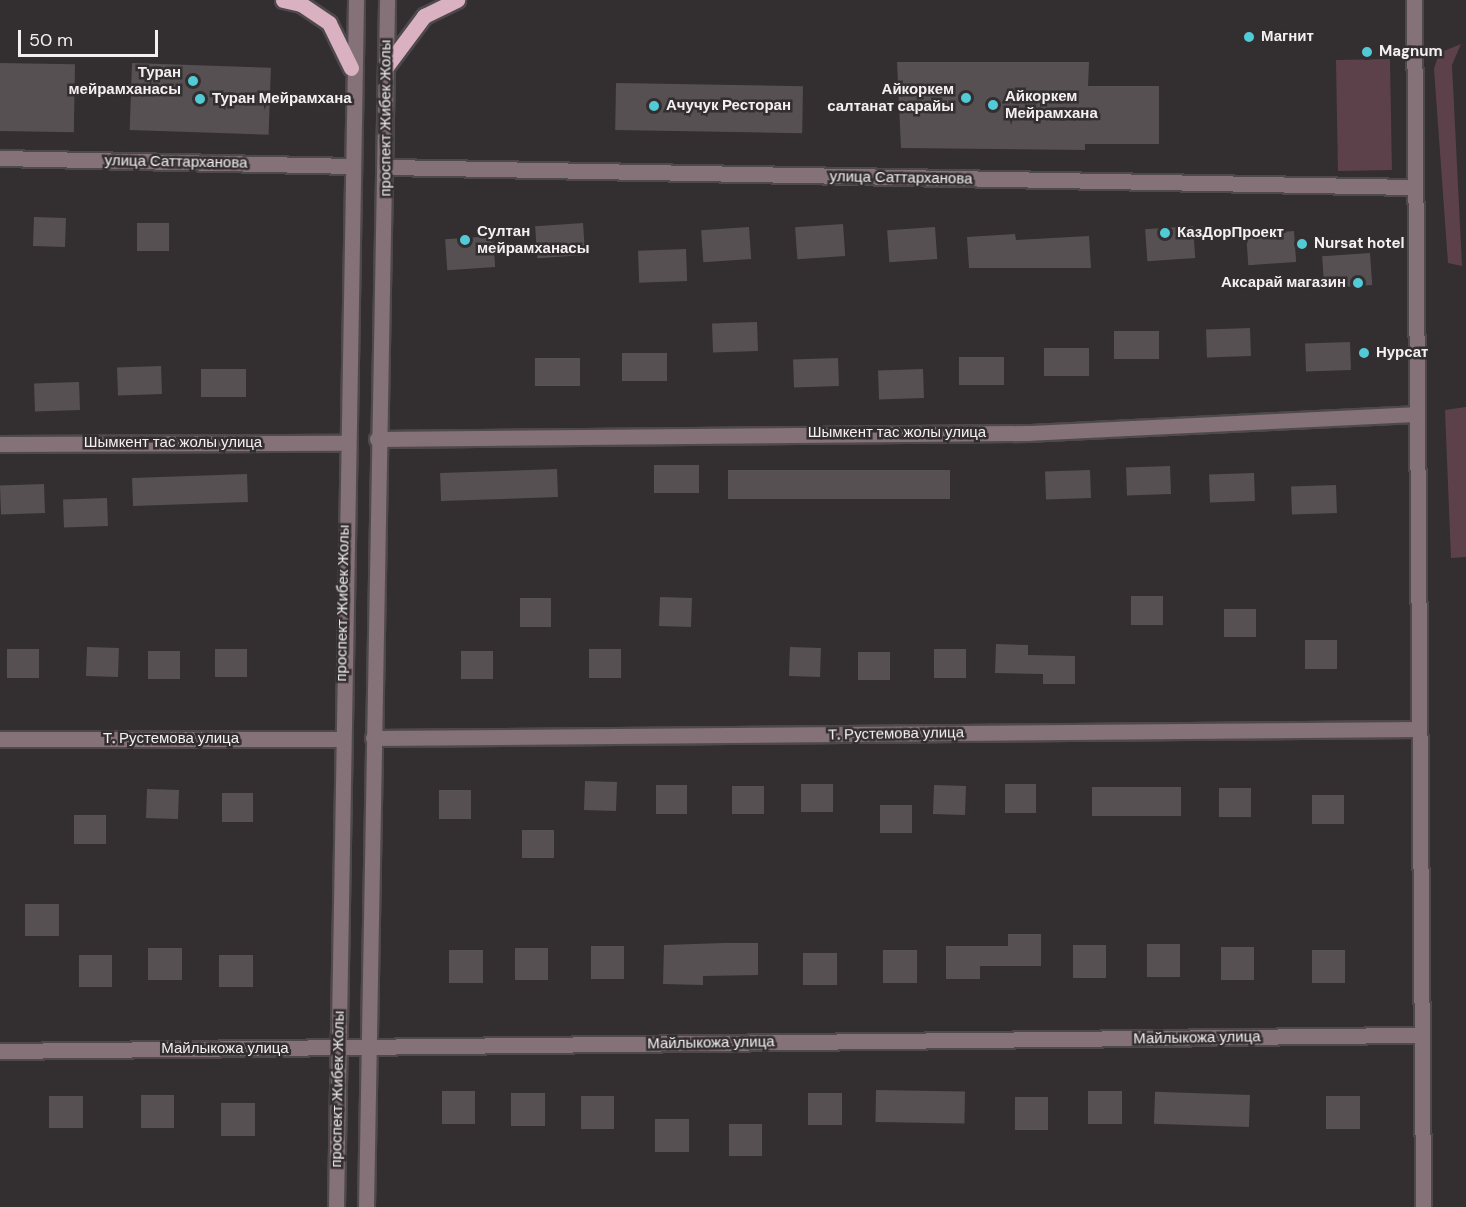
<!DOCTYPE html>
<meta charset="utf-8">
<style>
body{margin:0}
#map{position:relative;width:1466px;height:1207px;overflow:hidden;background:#332e30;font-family:"DM Sans",sans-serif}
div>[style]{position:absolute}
.green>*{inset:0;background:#5c414b;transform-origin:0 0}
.building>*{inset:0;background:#565052;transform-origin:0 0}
.roads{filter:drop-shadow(2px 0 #4e494b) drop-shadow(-2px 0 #4e494b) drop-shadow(0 2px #4e494b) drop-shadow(0 -2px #4e494b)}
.minor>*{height:15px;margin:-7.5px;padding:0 7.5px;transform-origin:7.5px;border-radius:7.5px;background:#857178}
.major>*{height:15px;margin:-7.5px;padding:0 7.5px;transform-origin:7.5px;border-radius:7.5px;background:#dab1c0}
.dots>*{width:16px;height:16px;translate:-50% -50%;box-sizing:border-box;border:3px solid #332e30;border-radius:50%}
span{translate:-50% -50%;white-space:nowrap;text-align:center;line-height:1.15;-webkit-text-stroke:5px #332e30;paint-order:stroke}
.poi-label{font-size:15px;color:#f4f0f2;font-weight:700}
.left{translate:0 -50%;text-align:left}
.right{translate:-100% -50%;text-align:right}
.street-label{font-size:15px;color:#f4f0f2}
.scale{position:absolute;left:18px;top:30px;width:140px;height:27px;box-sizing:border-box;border:3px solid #f4f0f2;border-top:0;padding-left:8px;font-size:18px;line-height:21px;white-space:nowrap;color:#f4f0f2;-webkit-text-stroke:4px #332e30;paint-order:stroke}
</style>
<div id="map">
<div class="green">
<div style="clip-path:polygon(1461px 44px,1452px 65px,1462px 266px,1448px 263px,1434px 69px,1439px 53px)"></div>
<div style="left:1390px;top:59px;width:111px;height:54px;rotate:89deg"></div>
<div style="clip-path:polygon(1466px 407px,1466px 557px,1451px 558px,1445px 410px)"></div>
</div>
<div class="building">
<div style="clip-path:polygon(897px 62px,1089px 62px,1088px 86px,1159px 86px,1159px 144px,1085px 144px,1085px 150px,901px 148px)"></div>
<div style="left:0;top:63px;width:75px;height:68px;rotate:1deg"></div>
<div style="left:132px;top:63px;width:139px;height:67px;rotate:2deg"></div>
<div style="left:616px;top:83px;width:187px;height:47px;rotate:1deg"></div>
<div style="left:34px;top:217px;width:32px;height:29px;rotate:2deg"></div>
<div style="left:137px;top:223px;width:32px;height:28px"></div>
<div style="left:583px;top:223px;width:32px;height:48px;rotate:86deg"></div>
<div style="left:843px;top:224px;width:32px;height:48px;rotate:86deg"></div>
<div style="left:1193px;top:226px;width:32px;height:48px;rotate:86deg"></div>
<div style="left:749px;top:227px;width:32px;height:48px;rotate:86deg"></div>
<div style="left:935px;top:227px;width:32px;height:48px;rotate:86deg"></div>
<div style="left:1294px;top:231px;width:31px;height:48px;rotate:86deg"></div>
<div style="clip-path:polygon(1015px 234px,1016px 240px,1089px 236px,1091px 268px,969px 268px,967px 237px)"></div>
<div style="left:493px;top:236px;width:31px;height:48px;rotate:86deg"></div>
<div style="left:686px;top:249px;width:32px;height:48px;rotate:88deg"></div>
<div style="left:1370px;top:253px;width:32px;height:48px;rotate:86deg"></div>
<div style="left:757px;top:322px;width:29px;height:45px;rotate:88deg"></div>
<div style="left:1250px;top:328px;width:28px;height:44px;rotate:88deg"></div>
<div style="left:1159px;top:331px;width:28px;height:45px;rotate:90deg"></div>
<div style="left:1350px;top:342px;width:28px;height:45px;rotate:88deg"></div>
<div style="left:1089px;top:348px;width:28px;height:45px;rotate:90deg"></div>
<div style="left:667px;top:353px;width:28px;height:45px;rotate:90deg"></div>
<div style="left:1004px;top:357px;width:28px;height:45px;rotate:90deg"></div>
<div style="left:580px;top:358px;width:28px;height:45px;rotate:90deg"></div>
<div style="left:838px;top:358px;width:28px;height:45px;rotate:88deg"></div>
<div style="left:161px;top:366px;width:28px;height:44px;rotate:88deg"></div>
<div style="left:246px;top:369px;width:28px;height:45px;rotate:90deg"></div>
<div style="left:923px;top:369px;width:29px;height:45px;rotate:88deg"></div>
<div style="left:79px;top:382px;width:28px;height:45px;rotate:88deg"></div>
<div style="left:699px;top:465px;width:28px;height:45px;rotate:90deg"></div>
<div style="left:1170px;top:466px;width:28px;height:44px;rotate:88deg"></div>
<div style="left:557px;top:469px;width:28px;height:117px;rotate:88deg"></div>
<div style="left:728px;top:470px;width:222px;height:29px"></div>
<div style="left:1090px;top:470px;width:28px;height:45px;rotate:88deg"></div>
<div style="left:1254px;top:473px;width:28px;height:45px;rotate:88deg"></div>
<div style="left:247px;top:474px;width:28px;height:115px;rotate:88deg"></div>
<div style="left:44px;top:484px;width:29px;height:44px;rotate:88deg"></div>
<div style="left:1336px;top:485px;width:28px;height:45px;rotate:88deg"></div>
<div style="left:107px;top:498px;width:28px;height:44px;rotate:88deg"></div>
<div style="left:1131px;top:596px;width:32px;height:29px"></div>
<div style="left:660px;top:597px;width:32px;height:29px;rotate:2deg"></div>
<div style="left:520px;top:598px;width:31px;height:29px"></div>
<div style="left:1224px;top:609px;width:32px;height:28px"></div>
<div style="left:1305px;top:640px;width:32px;height:29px"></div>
<div style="clip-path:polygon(996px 644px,1028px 645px,1028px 655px,1075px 656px,1075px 684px,1043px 684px,1043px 674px,995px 673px)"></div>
<div style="left:87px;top:647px;width:32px;height:29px;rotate:2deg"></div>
<div style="left:790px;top:647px;width:31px;height:29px;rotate:2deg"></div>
<div style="left:7px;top:649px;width:32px;height:29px"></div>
<div style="left:215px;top:649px;width:32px;height:28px"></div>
<div style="left:589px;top:649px;width:32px;height:29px"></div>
<div style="left:934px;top:649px;width:32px;height:29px"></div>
<div style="left:148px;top:651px;width:32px;height:28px"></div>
<div style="left:461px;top:651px;width:32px;height:28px"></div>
<div style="left:858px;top:652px;width:32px;height:28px"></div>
<div style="left:585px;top:781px;width:32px;height:29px;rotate:2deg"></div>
<div style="left:801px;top:784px;width:32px;height:28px"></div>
<div style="left:1005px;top:784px;width:31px;height:29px"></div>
<div style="left:656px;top:785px;width:31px;height:29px"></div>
<div style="left:934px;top:785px;width:32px;height:29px;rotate:2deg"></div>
<div style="left:732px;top:786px;width:32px;height:28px"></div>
<div style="left:1181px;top:787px;width:29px;height:89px;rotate:90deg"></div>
<div style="left:1219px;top:788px;width:32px;height:29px"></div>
<div style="left:147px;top:789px;width:32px;height:29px;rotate:2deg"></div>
<div style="left:439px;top:790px;width:32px;height:29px"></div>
<div style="left:222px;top:793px;width:31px;height:29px"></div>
<div style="left:1312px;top:795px;width:32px;height:29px"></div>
<div style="left:880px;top:805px;width:32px;height:28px"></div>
<div style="left:74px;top:815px;width:32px;height:29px"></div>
<div style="left:522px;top:830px;width:32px;height:28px"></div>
<div style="left:25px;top:904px;width:34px;height:32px"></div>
<div style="clip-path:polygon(1008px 934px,1041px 934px,1041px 966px,980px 966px,980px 979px,946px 979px,946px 946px,1008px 946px)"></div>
<div style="clip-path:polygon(724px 943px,758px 943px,758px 975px,703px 976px,703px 985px,663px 984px,664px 945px)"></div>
<div style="left:1147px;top:944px;width:33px;height:33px"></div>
<div style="left:1073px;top:945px;width:33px;height:33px"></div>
<div style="left:591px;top:946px;width:33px;height:33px"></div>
<div style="left:1221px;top:947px;width:33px;height:33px"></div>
<div style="left:148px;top:948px;width:34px;height:32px"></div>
<div style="left:515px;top:948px;width:33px;height:32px"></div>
<div style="left:449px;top:950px;width:34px;height:33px"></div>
<div style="left:883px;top:950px;width:34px;height:33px"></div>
<div style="left:1345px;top:950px;width:33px;height:33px;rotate:90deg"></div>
<div style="left:803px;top:953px;width:34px;height:32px"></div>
<div style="left:79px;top:955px;width:33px;height:32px"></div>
<div style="left:219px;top:955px;width:34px;height:32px"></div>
<div style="left:876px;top:1090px;width:89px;height:32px;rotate:1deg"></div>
<div style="left:442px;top:1091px;width:33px;height:33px"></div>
<div style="left:1088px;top:1091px;width:34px;height:33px"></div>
<div style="left:511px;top:1093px;width:34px;height:33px"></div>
<div style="left:808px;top:1093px;width:34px;height:32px"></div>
<div style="left:174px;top:1095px;width:33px;height:33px;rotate:90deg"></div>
<div style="left:1250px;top:1095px;width:32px;height:95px;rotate:92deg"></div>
<div style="left:49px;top:1096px;width:34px;height:32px"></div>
<div style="left:581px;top:1096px;width:33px;height:33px"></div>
<div style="left:1326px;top:1096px;width:34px;height:33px"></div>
<div style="left:1048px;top:1097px;width:33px;height:33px;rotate:90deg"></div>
<div style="left:221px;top:1103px;width:34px;height:33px"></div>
<div style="left:655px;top:1119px;width:34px;height:33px"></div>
<div style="left:729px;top:1124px;width:33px;height:32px"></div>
</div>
<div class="roads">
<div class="minor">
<div style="left:1414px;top:0;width:1207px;rotate:89.57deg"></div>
<div style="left:0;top:158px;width:352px;rotate:1.3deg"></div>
<div style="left:388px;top:167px;width:1027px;rotate:1.12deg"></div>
<div style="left:377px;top:439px;width:651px;rotate:-0.53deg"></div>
<div style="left:1028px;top:433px;width:389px;rotate:-2.8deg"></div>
<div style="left:0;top:444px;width:347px;rotate:-0.2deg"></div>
<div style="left:373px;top:738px;width:1046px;rotate:-0.49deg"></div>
<div style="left:0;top:739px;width:341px"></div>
<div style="left:0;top:1051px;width:1421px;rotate:-0.65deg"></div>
<div style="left:336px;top:1207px;width:1207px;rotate:-89.05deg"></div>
<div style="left:366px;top:1207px;width:1207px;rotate:-89deg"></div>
</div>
<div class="major">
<div style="left:283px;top:0;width:18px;rotate:13deg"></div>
<div style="left:301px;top:4px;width:34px;rotate:34deg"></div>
<div style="left:329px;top:23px;width:50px;rotate:63.9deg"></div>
<div style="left:386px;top:67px;width:64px;rotate:-53.3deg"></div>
<div style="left:424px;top:16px;width:37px;rotate:-26deg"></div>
</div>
</div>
<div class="dots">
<div style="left:1249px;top:37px;background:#52cbd7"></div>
<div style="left:1367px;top:52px;background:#52cbd7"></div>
<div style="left:193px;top:81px;background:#52cbd7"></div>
<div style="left:966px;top:98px;background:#52cbd7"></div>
<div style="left:200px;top:99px;background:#52cbd7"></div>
<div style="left:993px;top:105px;background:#52cbd7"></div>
<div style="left:654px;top:106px;background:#52cbd7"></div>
<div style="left:1165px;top:233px;background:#52cbd7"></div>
<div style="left:465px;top:240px;background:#52cbd7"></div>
<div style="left:1302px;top:244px;background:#52cbd7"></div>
<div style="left:1358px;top:283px;background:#52cbd7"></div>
<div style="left:1364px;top:353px;background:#52cbd7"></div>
</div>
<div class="poi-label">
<span class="left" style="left:1261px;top:37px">Магнит</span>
<span class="left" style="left:1379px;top:52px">Magnum</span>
<span class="right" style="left:181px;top:81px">Туран<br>мейрамханасы</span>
<span class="right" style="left:954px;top:98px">Айкоркем<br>салтанат сарайы</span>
<span class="left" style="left:1005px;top:105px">Айкоркем<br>Мейрамхана</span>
<span class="left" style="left:212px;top:99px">Туран Мейрамхана</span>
<span class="left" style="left:666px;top:106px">Ачучук Ресторан</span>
<span class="left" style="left:477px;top:240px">Султан<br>мейрамханасы</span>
<span class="left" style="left:1177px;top:233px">КазДорПроект</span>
<span class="left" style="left:1314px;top:244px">Nursat hotel</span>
<span class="right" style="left:1346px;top:283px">Аксарай магазин</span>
<span class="left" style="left:1376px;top:353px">Нурсат</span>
</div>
<div class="street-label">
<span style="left:386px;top:118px;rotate:-90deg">проспект Жибек Жолы</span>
<span style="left:176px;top:162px;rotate:1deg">улица Саттарханова</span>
<span style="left:901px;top:178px;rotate:1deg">улица Саттарханова</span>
<span style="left:897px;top:433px">Шымкент тас жолы улица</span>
<span style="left:173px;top:443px">Шымкент тас жолы улица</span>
<span style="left:343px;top:603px;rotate:-89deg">проспект Жибек Жолы</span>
<span style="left:896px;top:734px;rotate:-1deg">Т. Рустемова улица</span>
<span style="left:171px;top:739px">Т. Рустемова улица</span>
<span style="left:1197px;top:1038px;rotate:-1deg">Майлыкожа улица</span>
<span style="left:711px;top:1043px;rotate:-1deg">Майлыкожа улица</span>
<span style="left:225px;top:1049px">Майлыкожа улица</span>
<span style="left:338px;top:1089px;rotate:-89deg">проспект Жибек Жолы</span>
</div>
<div class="scale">50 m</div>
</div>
